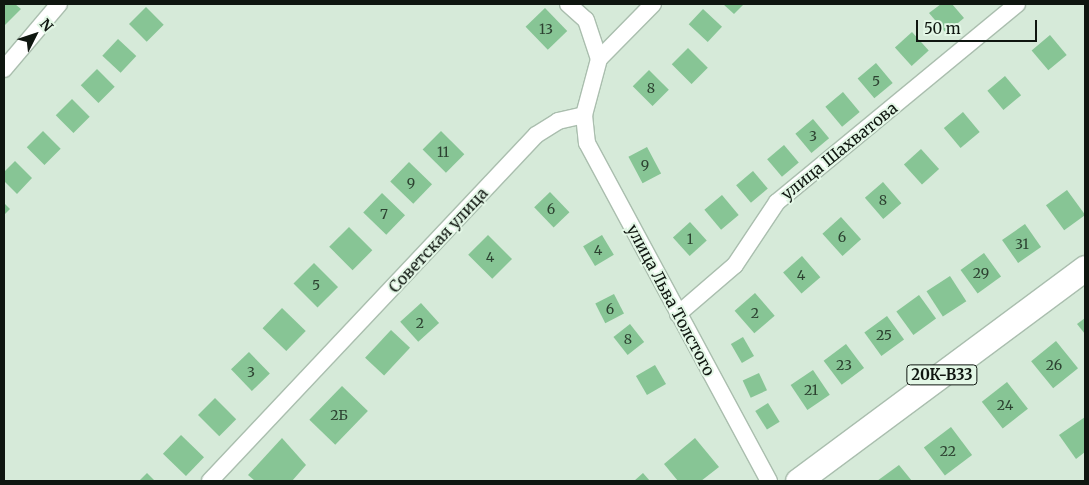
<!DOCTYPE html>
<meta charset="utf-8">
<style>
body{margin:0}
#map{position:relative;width:1089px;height:485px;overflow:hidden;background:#d6ead9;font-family:Merriweather,serif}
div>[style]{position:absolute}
.building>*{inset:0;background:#87c595;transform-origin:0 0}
.roads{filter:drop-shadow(1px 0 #aabeae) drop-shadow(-1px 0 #aabeae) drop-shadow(0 1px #aabeae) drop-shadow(0 -1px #aabeae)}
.minor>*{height:16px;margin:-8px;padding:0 8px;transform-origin:8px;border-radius:8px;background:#fff}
.primary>*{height:25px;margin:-12.5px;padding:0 12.5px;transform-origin:12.5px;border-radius:12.5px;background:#fff}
span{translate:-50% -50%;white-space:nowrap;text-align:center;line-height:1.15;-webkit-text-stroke:4px #e3f7e6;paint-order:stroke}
.number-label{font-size:14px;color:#2d4231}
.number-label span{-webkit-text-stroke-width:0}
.shield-label span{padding:1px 4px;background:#e3f7e6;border:1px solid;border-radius:4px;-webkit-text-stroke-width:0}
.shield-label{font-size:15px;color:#0f1610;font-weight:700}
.street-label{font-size:16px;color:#0f1610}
.frame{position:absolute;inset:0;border:5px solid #0f1610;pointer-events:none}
.north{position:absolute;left:10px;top:10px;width:50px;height:50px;-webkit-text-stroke:4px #e3f7e6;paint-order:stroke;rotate:49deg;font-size:14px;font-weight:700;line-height:20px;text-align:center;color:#0f1610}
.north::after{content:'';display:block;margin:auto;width:18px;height:22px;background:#0f1610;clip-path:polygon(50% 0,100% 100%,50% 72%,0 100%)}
.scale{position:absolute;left:916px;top:20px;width:121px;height:22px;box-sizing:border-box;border:2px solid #0f1610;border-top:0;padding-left:6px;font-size:15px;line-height:18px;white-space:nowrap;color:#0f1610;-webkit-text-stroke:4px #e3f7e6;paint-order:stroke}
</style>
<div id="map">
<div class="building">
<div style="clip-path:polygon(4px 4px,15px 4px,21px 9px,5px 25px)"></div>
<div style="clip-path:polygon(723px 4px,744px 4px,734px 14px)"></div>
<div style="clip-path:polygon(941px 4px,952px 4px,964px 18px,946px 33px,929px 13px)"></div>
<div style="left:146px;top:7px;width:25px;height:24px;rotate:45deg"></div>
<div style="left:545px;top:8px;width:32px;height:27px;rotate:46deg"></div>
<div style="left:703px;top:9px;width:26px;height:21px;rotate:43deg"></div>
<div style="left:912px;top:32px;width:25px;height:23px;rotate:48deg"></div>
<div style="left:1050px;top:35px;width:26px;height:24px;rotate:50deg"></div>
<div style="left:118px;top:39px;width:25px;height:23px;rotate:43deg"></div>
<div style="left:688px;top:48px;width:28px;height:23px;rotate:45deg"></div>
<div style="left:876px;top:63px;width:26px;height:24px;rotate:50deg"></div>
<div style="left:97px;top:69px;width:25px;height:23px;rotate:45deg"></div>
<div style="left:649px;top:70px;width:28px;height:23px;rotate:45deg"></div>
<div style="left:1005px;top:76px;width:25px;height:23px;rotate:50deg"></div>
<div style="left:843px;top:92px;width:26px;height:23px;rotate:50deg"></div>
<div style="left:72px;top:99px;width:25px;height:23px;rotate:45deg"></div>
<div style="left:963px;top:112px;width:26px;height:25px;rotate:50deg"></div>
<div style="left:813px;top:119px;width:25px;height:23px;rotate:50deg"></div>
<div style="left:43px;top:131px;width:25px;height:23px;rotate:45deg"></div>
<div style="left:441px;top:131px;width:33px;height:26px;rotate:45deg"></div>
<div style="left:784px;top:145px;width:23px;height:22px;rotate:50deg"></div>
<div style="left:647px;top:147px;width:30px;height:21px;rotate:62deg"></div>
<div style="left:921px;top:149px;width:27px;height:23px;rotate:48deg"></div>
<div style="clip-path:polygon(15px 161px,32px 178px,17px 194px,4px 181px,4px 172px)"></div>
<div style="left:409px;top:162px;width:32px;height:27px;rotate:44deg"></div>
<div style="left:753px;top:171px;width:23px;height:22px;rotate:50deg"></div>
<div style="left:883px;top:182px;width:28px;height:24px;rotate:49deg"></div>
<div style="left:1067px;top:190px;width:31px;height:26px;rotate:54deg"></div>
<div style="left:550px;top:192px;width:28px;height:22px;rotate:46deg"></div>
<div style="left:382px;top:193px;width:32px;height:27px;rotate:44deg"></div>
<div style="left:722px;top:195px;width:26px;height:23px;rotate:50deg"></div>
<div style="clip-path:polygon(4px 203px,10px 209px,4px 215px)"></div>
<div style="left:841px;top:217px;width:30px;height:25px;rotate:48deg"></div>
<div style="left:690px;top:222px;width:25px;height:23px;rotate:48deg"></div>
<div style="left:1025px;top:224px;width:28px;height:28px;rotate:55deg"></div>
<div style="left:349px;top:227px;width:33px;height:28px;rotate:45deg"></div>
<div style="left:488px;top:235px;width:34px;height:28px;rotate:45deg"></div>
<div style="left:602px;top:235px;width:23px;height:22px;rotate:59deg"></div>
<div style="left:984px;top:253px;width:29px;height:29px;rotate:54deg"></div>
<div style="left:802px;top:256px;width:28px;height:25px;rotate:49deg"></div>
<div style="left:314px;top:263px;width:34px;height:29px;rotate:45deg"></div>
<div style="left:950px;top:276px;width:30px;height:28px;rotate:57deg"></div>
<div style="left:755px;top:293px;width:30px;height:27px;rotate:49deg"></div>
<div style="left:614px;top:294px;width:22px;height:21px;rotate:63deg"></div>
<div style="left:919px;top:295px;width:29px;height:28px;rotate:54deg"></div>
<div style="left:421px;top:303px;width:27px;height:28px;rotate:48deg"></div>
<div style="left:282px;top:308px;width:33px;height:28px;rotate:44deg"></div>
<div style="left:887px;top:316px;width:29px;height:28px;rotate:54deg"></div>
<div style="clip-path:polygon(1085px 318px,1085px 334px,1077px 324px)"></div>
<div style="left:630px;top:324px;width:23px;height:21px;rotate:52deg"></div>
<div style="left:391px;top:330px;width:26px;height:38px;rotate:43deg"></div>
<div style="left:743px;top:337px;width:22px;height:14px;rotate:60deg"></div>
<div style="left:1056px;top:341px;width:35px;height:32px;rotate:51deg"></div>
<div style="left:846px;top:344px;width:30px;height:28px;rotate:53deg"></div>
<div style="left:249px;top:352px;width:30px;height:25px;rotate:46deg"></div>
<div style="left:655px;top:365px;width:22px;height:22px;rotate:60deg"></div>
<div style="left:813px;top:370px;width:30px;height:27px;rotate:56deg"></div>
<div style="left:759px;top:373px;width:19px;height:18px;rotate:65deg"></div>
<div style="left:1007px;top:382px;width:34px;height:32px;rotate:52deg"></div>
<div style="left:342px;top:386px;width:36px;height:47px;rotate:44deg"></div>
<div style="left:215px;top:398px;width:30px;height:24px;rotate:45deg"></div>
<div style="left:768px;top:403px;width:22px;height:15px;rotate:58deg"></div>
<div style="clip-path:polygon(1085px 417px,1085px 452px,1076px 459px,1059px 435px)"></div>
<div style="left:951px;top:427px;width:35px;height:34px;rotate:53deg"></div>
<div style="left:181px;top:435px;width:32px;height:26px;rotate:44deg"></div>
<div style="clip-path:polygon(282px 438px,306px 465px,292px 481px,255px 481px,248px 475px)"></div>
<div style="clip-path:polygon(695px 438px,719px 467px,701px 481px,678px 481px,664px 464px)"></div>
<div style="clip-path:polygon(899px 465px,912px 481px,877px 481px)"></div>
<div style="clip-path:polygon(147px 473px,155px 481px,139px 481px)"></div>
<div style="clip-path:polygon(643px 473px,650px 481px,634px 481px)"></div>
</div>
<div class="roads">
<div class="minor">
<div style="left:568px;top:4px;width:24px;rotate:42deg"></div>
<div style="left:586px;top:20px;width:41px;rotate:71.6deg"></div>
<div style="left:4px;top:69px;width:85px;rotate:-49.8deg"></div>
<div style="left:584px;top:115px;width:28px;rotate:84deg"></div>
<div style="left:587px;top:143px;width:384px;rotate:61.7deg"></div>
<div style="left:678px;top:314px;width:75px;rotate:-40.7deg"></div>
<div style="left:735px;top:265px;width:76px;rotate:-56.3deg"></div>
<div style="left:777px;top:202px;width:311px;rotate:-39.5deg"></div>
<div style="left:210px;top:481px;width:475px;rotate:-46.7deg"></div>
<div style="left:536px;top:135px;width:26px;rotate:-32deg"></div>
<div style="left:558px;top:121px;width:27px;rotate:-13deg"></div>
<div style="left:584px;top:115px;width:58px;rotate:-75deg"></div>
<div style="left:599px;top:59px;width:77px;rotate:-45.5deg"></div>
</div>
<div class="primary">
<div style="left:798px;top:481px;width:357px;rotate:-36.6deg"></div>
</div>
</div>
<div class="number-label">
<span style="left:546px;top:29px">13</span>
<span style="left:876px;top:81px">5</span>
<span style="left:651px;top:88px">8</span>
<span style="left:813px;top:136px">3</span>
<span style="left:443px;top:152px">11</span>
<span style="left:645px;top:165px">9</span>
<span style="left:411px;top:183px">9</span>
<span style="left:883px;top:200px">8</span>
<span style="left:551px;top:209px">6</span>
<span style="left:384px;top:214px">7</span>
<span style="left:842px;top:237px">6</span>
<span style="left:690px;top:239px">1</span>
<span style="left:1022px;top:244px">31</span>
<span style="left:598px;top:250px">4</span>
<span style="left:490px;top:257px">4</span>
<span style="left:981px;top:273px">29</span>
<span style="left:801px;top:275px">4</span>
<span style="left:316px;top:285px">5</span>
<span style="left:610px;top:309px">6</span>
<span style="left:755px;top:313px">2</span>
<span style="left:420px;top:323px">2</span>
<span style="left:884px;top:335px">25</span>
<span style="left:628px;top:339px">8</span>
<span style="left:844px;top:365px">23</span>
<span style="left:1054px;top:365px">26</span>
<span style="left:251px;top:372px">3</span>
<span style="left:811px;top:390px">21</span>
<span style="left:1005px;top:405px">24</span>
<span style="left:339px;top:415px">2Б</span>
<span style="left:948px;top:451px">22</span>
</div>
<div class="shield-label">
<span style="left:942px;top:375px">20К-В33</span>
</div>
<div class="street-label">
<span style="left:839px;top:151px;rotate:-39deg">улица Шахватова</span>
<span style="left:438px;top:240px;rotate:-47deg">Советская улица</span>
<span style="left:671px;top:300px;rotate:62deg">улица Льва Толстого</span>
</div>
<div class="frame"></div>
<div class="north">N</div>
<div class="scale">50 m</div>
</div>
